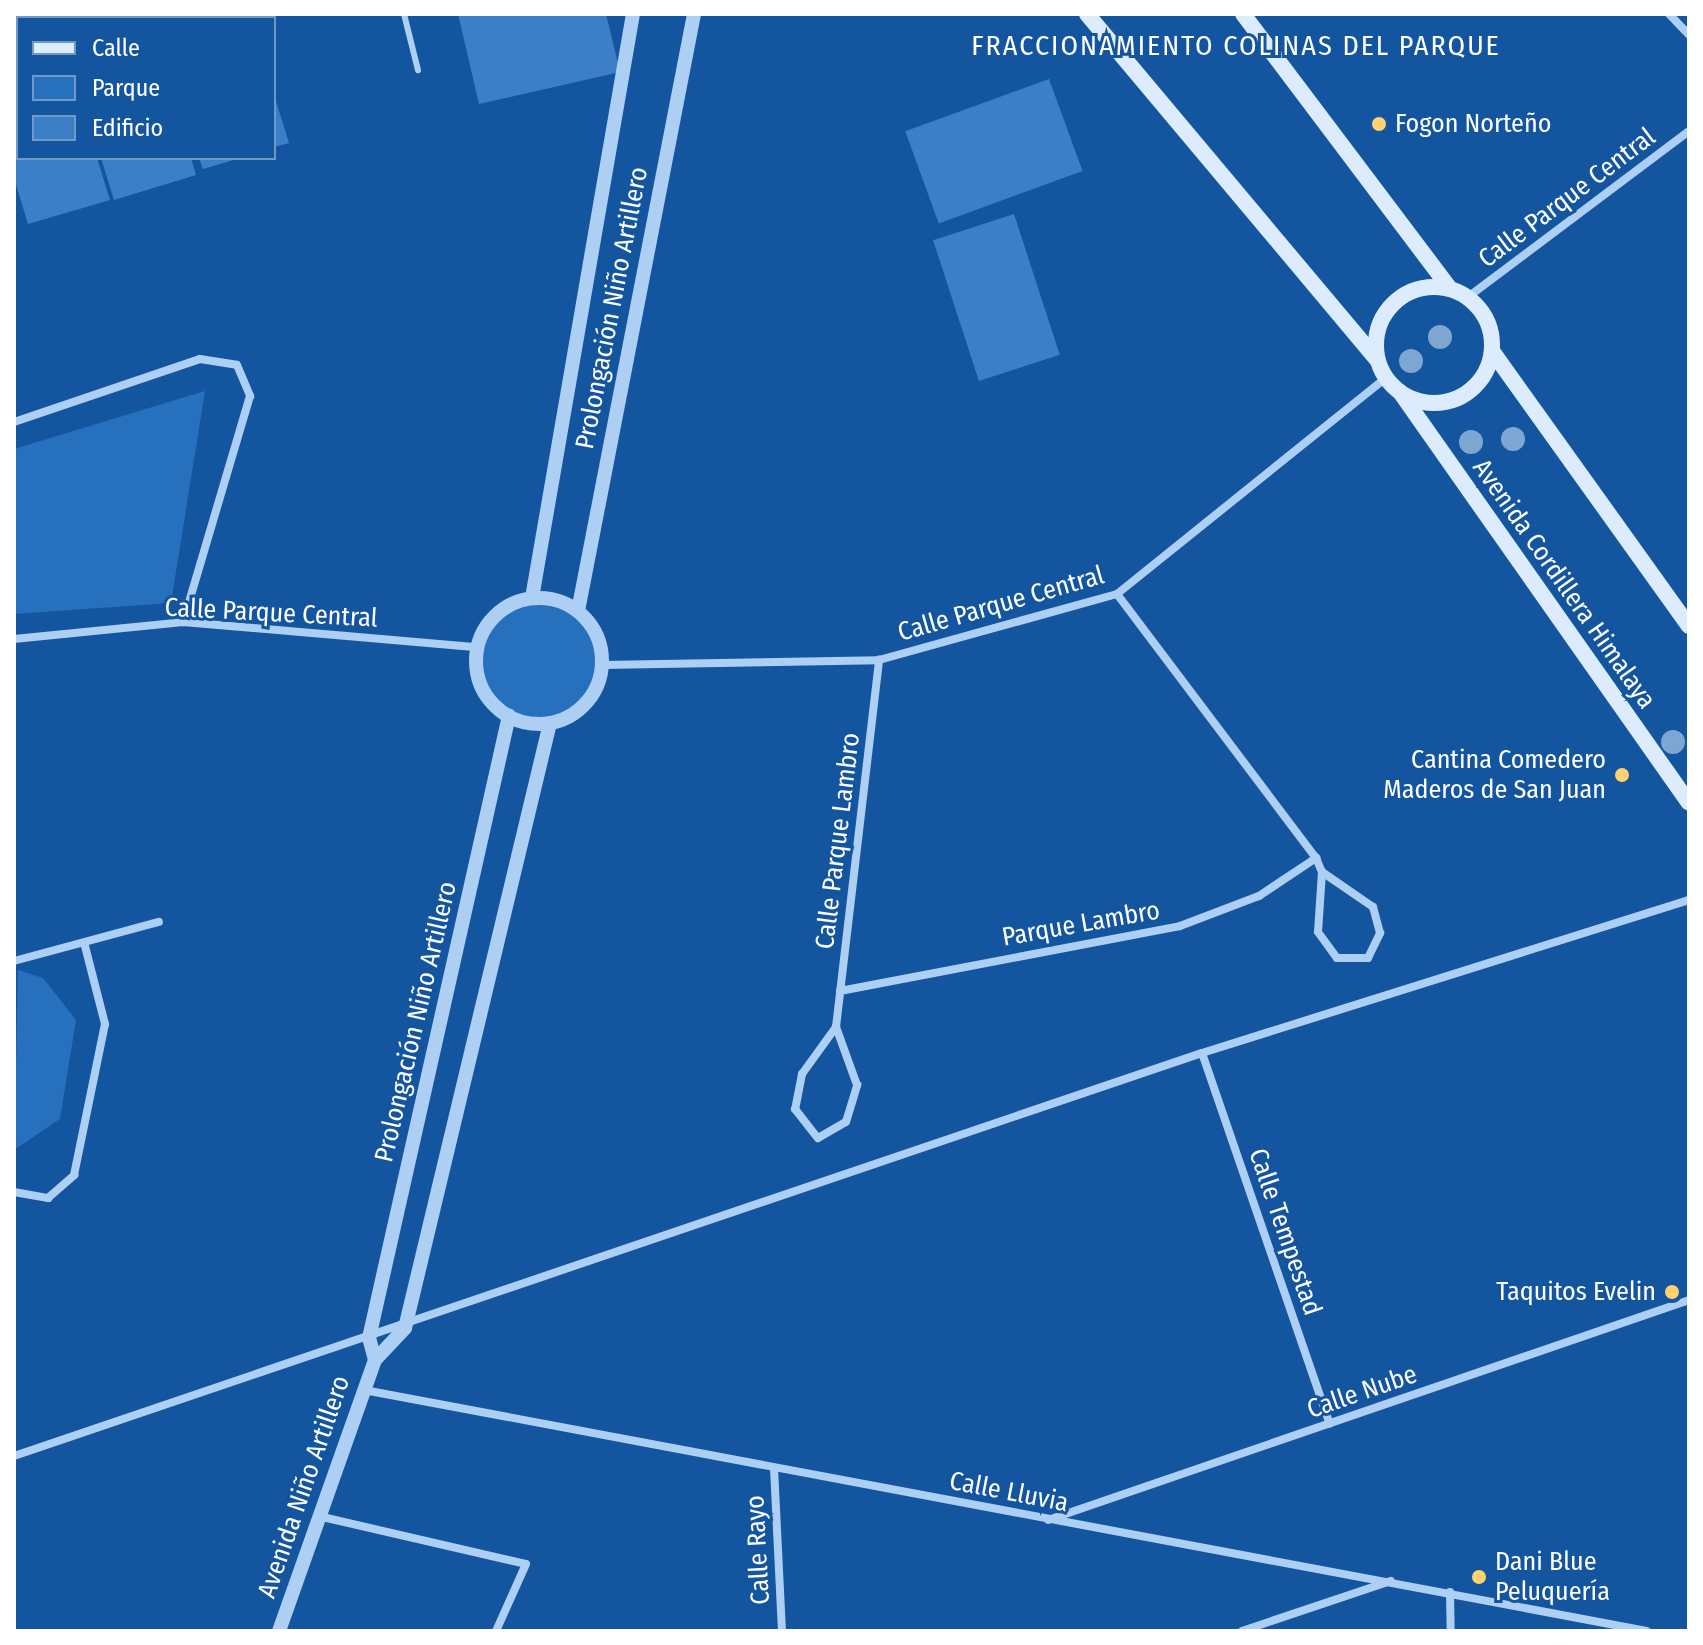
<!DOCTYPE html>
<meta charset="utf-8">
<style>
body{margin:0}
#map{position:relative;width:1703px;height:1645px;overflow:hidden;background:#1455a0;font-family:"Fira Sans Condensed",sans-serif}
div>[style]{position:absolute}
.green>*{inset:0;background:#2770be}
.round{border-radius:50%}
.building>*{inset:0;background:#3d7fc6;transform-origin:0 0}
.service>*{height:6px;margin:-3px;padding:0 3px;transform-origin:3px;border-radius:3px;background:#adcff4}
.minor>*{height:8px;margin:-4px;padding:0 4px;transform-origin:4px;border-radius:4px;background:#adcff4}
.tertiary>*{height:14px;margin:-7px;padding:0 7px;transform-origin:7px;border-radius:7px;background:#adcff4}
.tertiary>.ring{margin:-7px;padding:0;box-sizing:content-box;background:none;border:14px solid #adcff4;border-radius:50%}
.secondary>*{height:16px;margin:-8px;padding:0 8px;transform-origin:8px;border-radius:8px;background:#ddecfd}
.secondary>.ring{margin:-8px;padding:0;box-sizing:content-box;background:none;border:16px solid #ddecfd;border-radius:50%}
.trees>*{width:24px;height:24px;margin:-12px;border-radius:50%;background:#7fa6d3}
.dots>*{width:22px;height:22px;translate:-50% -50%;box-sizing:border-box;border:4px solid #1455a0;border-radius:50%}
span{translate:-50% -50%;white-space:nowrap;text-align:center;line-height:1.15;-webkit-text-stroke:6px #1455a0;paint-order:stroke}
.poi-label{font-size:26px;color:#fff}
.left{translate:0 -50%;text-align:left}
.right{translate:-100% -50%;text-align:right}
.street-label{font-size:26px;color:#fff}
.neighbourhood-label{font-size:28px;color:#fff;letter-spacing:2px}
.frame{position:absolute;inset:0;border:16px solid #fff;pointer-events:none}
.legend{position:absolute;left:16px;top:16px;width:260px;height:144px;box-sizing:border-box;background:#1455a0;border:2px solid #7299c6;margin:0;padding:10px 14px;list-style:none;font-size:24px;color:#fff}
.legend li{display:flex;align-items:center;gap:16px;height:40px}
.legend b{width:40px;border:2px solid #7299c6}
</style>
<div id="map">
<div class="green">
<div style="clip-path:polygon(205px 391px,171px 603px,14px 614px,14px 449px)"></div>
<div class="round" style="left:476px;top:598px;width:126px;height:126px"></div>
<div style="clip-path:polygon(18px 970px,43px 978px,76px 1020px,60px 1119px,14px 1150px)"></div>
</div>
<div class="building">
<div style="clip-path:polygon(14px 14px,153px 14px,154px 18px,18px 18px,14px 68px)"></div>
<div style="left:155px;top:14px;width:95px;height:4px"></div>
<div style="clip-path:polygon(458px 14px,606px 14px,620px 72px,479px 104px)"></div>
<div style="clip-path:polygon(18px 69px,18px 158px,97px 158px,110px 200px,28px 224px,14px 178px)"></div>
<div style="left:1049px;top:79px;width:98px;height:153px;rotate:70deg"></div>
<div style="clip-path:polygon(274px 95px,289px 143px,274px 147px)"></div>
<div style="clip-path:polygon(101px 158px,191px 158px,196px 175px,114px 200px)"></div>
<div style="clip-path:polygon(199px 158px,237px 158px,237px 159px,203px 169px)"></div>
<div style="left:1014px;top:214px;width:148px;height:85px;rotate:72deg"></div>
</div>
<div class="service">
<div style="left:404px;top:14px;width:58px;rotate:76deg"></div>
</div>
<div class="minor">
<div style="left:1669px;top:14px;width:29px;rotate:46deg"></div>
<div style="left:1468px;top:297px;width:276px;rotate:-36.9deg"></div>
<div style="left:14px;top:422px;width:196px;rotate:-18.7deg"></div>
<div style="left:200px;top:359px;width:37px;rotate:9deg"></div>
<div style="left:237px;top:365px;width:34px;rotate:67deg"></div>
<div style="left:250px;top:396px;width:236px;rotate:106.5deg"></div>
<div style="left:1117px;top:594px;width:331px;rotate:53deg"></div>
<div style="left:1316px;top:858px;width:15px;rotate:67deg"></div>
<div style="left:1322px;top:872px;width:60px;rotate:93.8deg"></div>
<div style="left:1318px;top:932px;width:32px;rotate:54deg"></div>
<div style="left:1337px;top:958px;width:31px"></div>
<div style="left:1368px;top:958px;width:28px;rotate:-64deg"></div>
<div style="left:1380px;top:933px;width:27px;rotate:-105deg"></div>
<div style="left:1373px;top:907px;width:62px;rotate:-145.5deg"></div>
<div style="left:14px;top:639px;width:170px;rotate:-5.7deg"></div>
<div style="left:183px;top:622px;width:295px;rotate:4.9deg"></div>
<div style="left:602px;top:665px;width:277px;rotate:-1deg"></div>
<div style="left:879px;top:660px;width:247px;rotate:-15.5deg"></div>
<div style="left:1117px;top:594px;width:345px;rotate:-38.8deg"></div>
<div style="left:14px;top:961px;width:150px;rotate:-15.1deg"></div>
<div style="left:840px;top:991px;width:346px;rotate:-10.8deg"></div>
<div style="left:1180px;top:926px;width:85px;rotate:-20.8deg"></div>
<div style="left:1259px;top:896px;width:69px;rotate:-33.7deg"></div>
<div style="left:836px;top:1027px;width:58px;rotate:125.9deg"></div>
<div style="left:802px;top:1074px;width:36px;rotate:101deg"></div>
<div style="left:795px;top:1109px;width:37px;rotate:52deg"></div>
<div style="left:818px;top:1138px;width:32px;rotate:-30deg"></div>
<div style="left:846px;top:1122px;width:39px;rotate:-73deg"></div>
<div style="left:857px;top:1085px;width:62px;rotate:-109.9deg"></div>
<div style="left:836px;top:1027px;width:370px;rotate:-83.3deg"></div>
<div style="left:1202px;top:1053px;width:392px;rotate:71deg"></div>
<div style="left:14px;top:1192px;width:35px;rotate:10deg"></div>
<div style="left:48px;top:1198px;width:35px;rotate:-41deg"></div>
<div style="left:74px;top:1175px;width:154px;rotate:-78.4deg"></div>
<div style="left:105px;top:1024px;width:81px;rotate:-104.4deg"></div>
<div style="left:364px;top:1390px;width:1305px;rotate:10.64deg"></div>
<div style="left:14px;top:1456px;width:1254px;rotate:-18.74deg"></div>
<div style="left:1202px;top:1053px;width:510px;rotate:-17.44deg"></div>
<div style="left:774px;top:1468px;width:163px;rotate:87.2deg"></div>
<div style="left:318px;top:1516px;width:213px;rotate:13deg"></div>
<div style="left:526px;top:1564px;width:73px;rotate:114.1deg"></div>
<div style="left:1048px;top:1520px;width:678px;rotate:-18.94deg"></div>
<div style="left:1450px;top:1592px;width:39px;rotate:89deg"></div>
<div style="left:1242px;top:1631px;width:157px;rotate:-18.6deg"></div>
</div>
<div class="tertiary">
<div style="left:532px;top:598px;width:593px;rotate:-80.19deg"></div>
<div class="ring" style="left:476px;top:598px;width:112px;height:112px"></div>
<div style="left:578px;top:611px;width:608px;rotate:-79deg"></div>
<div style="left:375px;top:1360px;width:23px;rotate:-105deg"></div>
<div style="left:369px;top:1338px;width:638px;rotate:-77.32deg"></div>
<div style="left:279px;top:1631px;width:288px;rotate:-70.5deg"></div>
<div style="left:375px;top:1360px;width:44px;rotate:-46.8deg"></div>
<div style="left:405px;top:1328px;width:622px;rotate:-76.52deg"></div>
</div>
<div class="secondary">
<div style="left:1087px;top:14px;width:451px;rotate:50deg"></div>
<div style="left:1243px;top:14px;width:344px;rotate:53deg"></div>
<div class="ring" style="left:1376px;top:287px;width:100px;height:100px"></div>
<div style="left:1492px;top:351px;width:338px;rotate:54.4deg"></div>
<div style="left:1400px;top:392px;width:502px;rotate:54.89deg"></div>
</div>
<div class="trees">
<div style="left:1440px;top:337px"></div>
<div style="left:1411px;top:361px"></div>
<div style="left:1513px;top:439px"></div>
<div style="left:1471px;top:442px"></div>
<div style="left:1673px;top:742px"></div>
</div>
<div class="dots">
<div style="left:1379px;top:124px;background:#ffd170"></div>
<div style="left:1622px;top:775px;background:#ffd170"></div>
<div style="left:1672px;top:1292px;background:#ffd170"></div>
<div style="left:1479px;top:1577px;background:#ffd170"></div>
</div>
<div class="poi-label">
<span class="left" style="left:1395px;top:124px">Fogon Norteño</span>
<span class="right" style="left:1606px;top:775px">Cantina Comedero<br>Maderos de San Juan</span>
<span class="right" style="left:1656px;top:1292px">Taquitos Evelin</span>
<span class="left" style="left:1495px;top:1577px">Dani Blue<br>Peluquería</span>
</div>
<div class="street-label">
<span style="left:1567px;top:198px;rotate:-37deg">Calle Parque Central</span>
<span style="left:612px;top:308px;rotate:-79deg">Prolongación Niño Artillero</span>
<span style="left:1564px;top:584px;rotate:55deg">Avenida Cordillera Himalaya</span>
<span style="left:1001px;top:604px;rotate:-16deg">Calle Parque Central</span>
<span style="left:271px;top:613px;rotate:3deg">Calle Parque Central</span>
<span style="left:838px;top:841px;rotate:-83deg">Calle Parque Lambro</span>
<span style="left:1081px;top:924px;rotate:-10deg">Parque Lambro</span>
<span style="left:416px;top:1022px;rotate:-77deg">Prolongación Niño Artillero</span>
<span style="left:1285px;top:1232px;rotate:71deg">Calle Tempestad</span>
<span style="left:1362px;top:1392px;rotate:-19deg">Calle Nube</span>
<span style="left:304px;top:1487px;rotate:-71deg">Avenida Niño Artillero</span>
<span style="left:1009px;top:1492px;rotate:11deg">Calle Lluvia</span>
<span style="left:758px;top:1550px;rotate:-93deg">Calle Rayo</span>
</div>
<div class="neighbourhood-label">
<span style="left:1236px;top:46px">FRACCIONAMIENTO COLINAS DEL PARQUE</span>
</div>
<div class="frame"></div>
<ul class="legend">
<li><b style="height:10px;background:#ddecfd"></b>Calle</li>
<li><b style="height:22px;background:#2770be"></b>Parque</li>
<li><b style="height:22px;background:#3d7fc6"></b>Edificio</li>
</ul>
</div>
